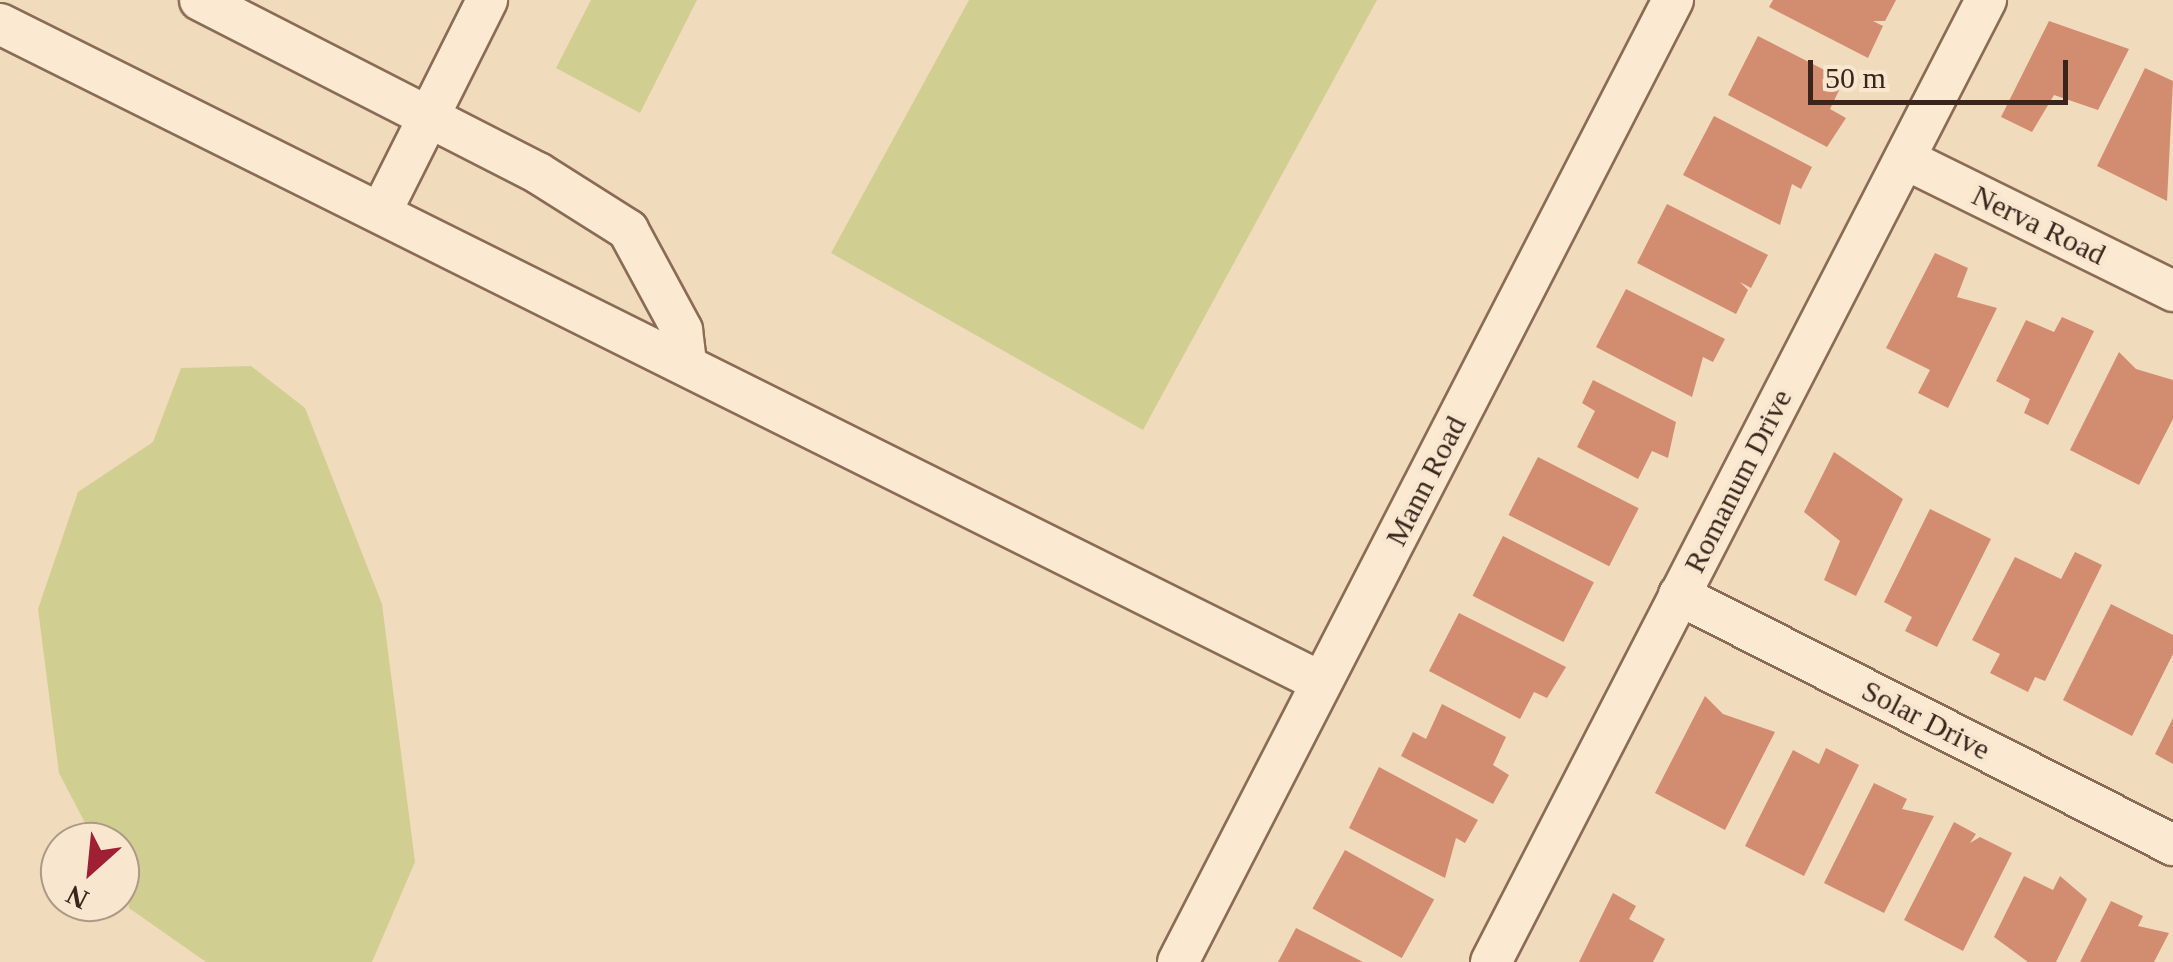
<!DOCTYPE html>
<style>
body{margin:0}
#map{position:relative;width:2173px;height:962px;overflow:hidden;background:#f1dbbd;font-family:Georgia,serif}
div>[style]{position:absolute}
.green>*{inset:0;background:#d0cf91}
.building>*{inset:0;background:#d28c70;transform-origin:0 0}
.roads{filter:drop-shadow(2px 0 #8b6b55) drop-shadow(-2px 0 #8b6b55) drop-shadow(0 2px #8b6b55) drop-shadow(0 -2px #8b6b55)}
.minor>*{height:40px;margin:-20px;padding:0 20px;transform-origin:20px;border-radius:20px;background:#fbe9d1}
span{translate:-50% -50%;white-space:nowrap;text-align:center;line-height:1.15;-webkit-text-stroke:8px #f8e6ce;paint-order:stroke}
.street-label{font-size:30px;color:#39251b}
.north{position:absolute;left:40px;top:822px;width:100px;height:100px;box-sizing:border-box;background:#f8e6ce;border:2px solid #ac9986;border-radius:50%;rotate:207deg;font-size:28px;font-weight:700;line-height:40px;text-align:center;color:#39251b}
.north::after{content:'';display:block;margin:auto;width:35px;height:45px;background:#9e2032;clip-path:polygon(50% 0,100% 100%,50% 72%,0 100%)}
.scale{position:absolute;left:1808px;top:60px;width:260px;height:45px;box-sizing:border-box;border:5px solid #39251b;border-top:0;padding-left:12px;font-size:30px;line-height:35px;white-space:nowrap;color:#39251b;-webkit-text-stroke:8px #f8e6ce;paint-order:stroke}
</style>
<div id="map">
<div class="green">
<div style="clip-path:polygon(591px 0,697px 0,640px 113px,556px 68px)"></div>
<div style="clip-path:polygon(969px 0,1377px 0,1143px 430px,831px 253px)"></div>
<div style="clip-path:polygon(251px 366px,305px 408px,382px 604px,415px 862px,372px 962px,206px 962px,129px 908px,120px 842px,95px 842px,59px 773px,38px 609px,78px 492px,153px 442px,181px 368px)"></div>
</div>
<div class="building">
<div style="clip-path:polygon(1773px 0,1896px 0,1885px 21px,1873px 21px,1883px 26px,1868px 58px,1769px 7px)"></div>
<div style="clip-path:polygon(2049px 21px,2129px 49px,2098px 110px,2054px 95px,2032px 132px,2001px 117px)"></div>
<div style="clip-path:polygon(1758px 36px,1844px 80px,1830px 109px,1846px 118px,1827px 147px,1728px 95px)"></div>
<div style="clip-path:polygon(2145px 68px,2173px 81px,2167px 201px,2097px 166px)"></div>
<div style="clip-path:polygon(1714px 116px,1812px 167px,1801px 189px,1792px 184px,1780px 225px,1683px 175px)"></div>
<div style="clip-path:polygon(1667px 204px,1768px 255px,1751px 288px,1740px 282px,1748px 290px,1736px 314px,1637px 263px)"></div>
<div style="clip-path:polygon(1935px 253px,1968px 268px,1957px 297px,1997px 308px,1948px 408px,1918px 393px,1930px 370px,1886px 348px)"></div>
<div style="clip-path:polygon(1626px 289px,1725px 339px,1713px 362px,1703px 357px,1692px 397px,1596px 347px)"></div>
<div style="clip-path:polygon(2062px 317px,2094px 331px,2048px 425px,2024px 413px,2030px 399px,1996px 381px,2026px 320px,2054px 332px)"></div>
<div style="clip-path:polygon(2119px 352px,2136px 369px,2173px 380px,2173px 419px,2139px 485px,2070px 450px)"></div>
<div style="clip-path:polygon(1593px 380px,1676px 422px,1668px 458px,1652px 451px,1638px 479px,1577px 447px,1595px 411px,1582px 403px)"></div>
<div style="clip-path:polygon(1834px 452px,1903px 499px,1856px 596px,1824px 580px,1840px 541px,1804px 512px)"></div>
<div style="left:1538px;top:457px;width:113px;height:65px;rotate:27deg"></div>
<div style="clip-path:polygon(1930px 509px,1991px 539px,1937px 647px,1905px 631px,1912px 617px,1884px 602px)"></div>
<div style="left:1503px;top:536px;width:102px;height:67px;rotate:27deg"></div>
<div style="clip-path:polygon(2075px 552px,2102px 565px,2045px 681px,2035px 677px,2028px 692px,1990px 673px,2000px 654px,1972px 640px,2015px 557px,2061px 579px)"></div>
<div style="clip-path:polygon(2111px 604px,2173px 635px,2173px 654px,2132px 736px,2063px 700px)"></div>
<div style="clip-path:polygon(1459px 613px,1566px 667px,1547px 698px,1534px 692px,1520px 719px,1429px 671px)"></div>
<div style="clip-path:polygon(1705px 696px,1723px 714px,1775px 732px,1725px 830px,1655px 793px)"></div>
<div style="clip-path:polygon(1442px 704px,1506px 737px,1493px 765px,1509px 775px,1493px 804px,1401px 756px,1413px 732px,1426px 739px)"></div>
<div style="clip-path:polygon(2173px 718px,2173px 764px,2155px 754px)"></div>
<div style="clip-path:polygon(1826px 748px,1859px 765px,1804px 876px,1745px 846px,1793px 750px,1819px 764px)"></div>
<div style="clip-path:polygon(1379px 767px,1478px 820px,1465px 843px,1456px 838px,1445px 878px,1349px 828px)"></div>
<div style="clip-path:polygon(1874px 783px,1907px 799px,1902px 809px,1934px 816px,1884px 913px,1824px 883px)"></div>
<div style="clip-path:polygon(1954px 822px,1976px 834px,1970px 843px,1980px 837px,2012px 853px,1963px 951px,1904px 920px)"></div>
<div style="left:1345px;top:850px;width:102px;height:67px;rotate:29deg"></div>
<div style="clip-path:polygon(2024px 876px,2053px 890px,2060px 876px,2087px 899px,2056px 962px,2028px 962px,1994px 937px)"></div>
<div style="clip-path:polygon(1613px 893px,1636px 906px,1629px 919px,1665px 939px,1653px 962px,1579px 962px)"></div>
<div style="clip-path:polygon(2111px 901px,2143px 916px,2138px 926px,2169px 933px,2154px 962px,2080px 962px)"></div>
<div style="clip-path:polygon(1296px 928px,1363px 962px,1278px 962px)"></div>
</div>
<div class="roads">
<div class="minor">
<div style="left:200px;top:0;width:380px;rotate:27.1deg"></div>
<div style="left:538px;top:173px;width:107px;rotate:32.3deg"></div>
<div style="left:628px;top:230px;width:114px;rotate:61.6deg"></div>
<div style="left:682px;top:330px;width:33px;rotate:83deg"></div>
<div style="left:0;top:24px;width:1476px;rotate:26.48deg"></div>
<div style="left:1905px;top:159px;width:299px;rotate:26.2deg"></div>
<div style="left:381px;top:212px;width:237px;rotate:-63.4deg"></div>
<div style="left:1679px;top:595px;width:554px;rotate:26.84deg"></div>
<div style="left:1178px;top:962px;width:1082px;rotate:-62.77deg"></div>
<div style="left:1491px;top:962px;width:1082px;rotate:-62.77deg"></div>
</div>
</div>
<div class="street-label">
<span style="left:2039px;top:225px;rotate:26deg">Nerva Road</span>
<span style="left:1426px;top:481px;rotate:-63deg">Mann Road</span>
<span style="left:1738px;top:481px;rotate:-63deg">Romanum Drive</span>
<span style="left:1926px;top:720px;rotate:27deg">Solar Drive</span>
</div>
<div class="north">N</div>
<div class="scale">50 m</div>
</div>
